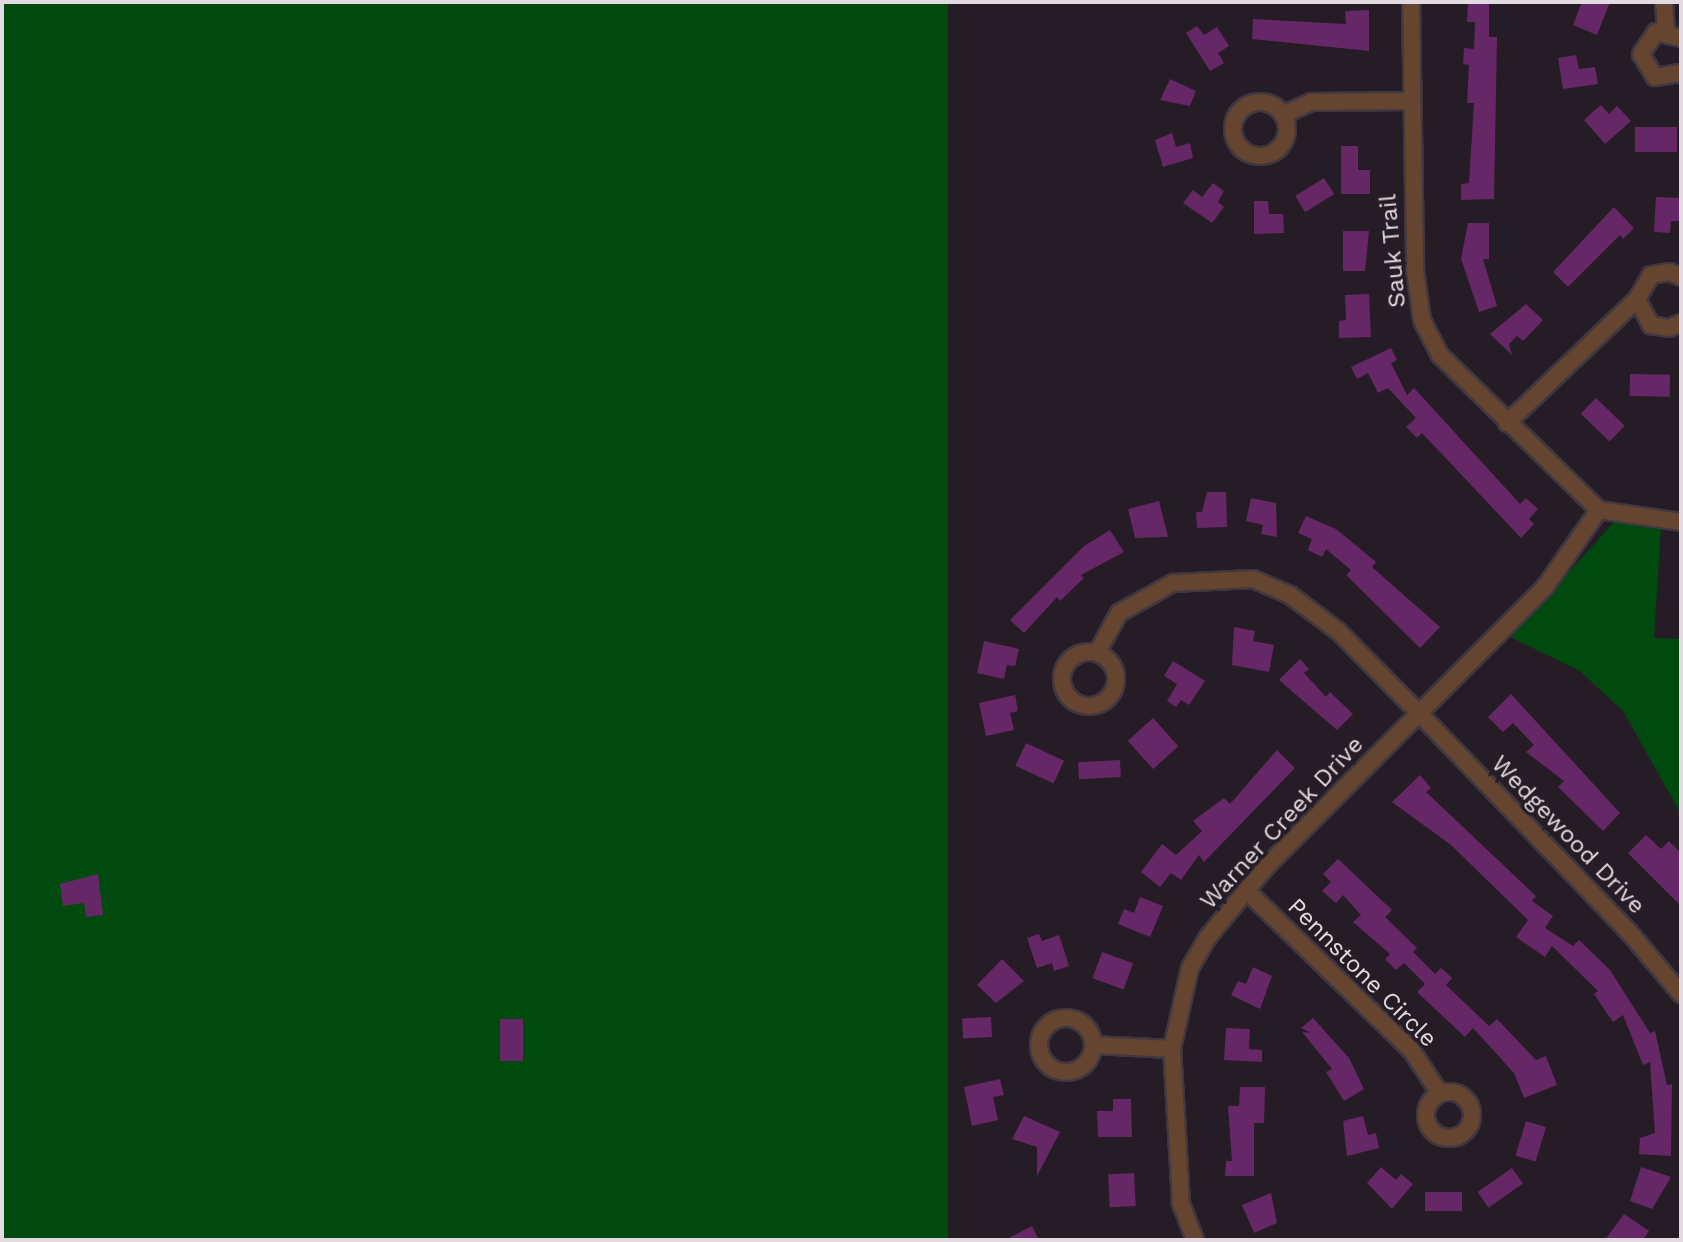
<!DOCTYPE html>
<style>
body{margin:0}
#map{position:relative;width:1683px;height:1242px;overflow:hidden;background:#261c26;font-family:"Work Sans",sans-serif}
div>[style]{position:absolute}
.green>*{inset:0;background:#004a0f;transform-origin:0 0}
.building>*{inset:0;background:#662767;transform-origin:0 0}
.roads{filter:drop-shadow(2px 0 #403740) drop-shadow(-2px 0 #403740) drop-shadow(0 2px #403740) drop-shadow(0 -2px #403740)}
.minor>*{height:16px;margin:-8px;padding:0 8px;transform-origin:8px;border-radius:8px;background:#65452f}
.minor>.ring{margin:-8px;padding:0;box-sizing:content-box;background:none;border:16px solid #65452f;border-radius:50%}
span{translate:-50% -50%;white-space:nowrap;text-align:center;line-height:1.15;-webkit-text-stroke:7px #261c26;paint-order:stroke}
.street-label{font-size:24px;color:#e1dae1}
.frame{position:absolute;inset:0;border:4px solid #e1dae1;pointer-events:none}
</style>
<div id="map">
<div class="green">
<div style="left:2px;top:2px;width:946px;height:1238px"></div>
<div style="clip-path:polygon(1615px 521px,1661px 528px,1654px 638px,1681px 639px,1681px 814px,1623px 711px,1580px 671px,1510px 637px)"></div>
</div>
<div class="building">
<div style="clip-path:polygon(1468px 2px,1489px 2px,1489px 37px,1497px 37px,1494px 199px,1461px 200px,1461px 184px,1469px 183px,1474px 103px,1467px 103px,1469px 65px,1463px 64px,1464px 48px,1474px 49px,1475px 22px,1467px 22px)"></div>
<div style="clip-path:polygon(1582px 2px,1610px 2px,1597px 35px,1573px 25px)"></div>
<div style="clip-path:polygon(1369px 10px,1369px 51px,1252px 39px,1253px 19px,1346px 24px,1345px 11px)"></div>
<div style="clip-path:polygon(1197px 26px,1204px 35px,1217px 27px,1229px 46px,1218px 53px,1224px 63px,1210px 71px,1186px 33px)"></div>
<div style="clip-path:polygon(1576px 55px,1579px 69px,1595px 67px,1598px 84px,1563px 89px,1558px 58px)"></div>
<div style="clip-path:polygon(1170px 79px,1196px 91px,1190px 106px,1160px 100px)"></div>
<div style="clip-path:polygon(1601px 105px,1609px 114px,1617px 106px,1631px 121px,1605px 144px,1584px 120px)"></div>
<div style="left:1635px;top:127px;width:42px;height:25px"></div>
<div style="clip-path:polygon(1172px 133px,1176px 147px,1190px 143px,1193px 158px,1163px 167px,1155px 140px)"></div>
<div style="clip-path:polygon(1341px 146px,1358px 146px,1358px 170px,1370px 170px,1370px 194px,1341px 194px)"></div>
<div style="left:1324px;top:178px;width:19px;height:34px;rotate:58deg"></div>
<div style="clip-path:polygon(1213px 183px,1224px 191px,1218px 202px,1224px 207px,1212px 223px,1183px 203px,1193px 190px,1202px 197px)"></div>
<div style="clip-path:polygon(1656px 197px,1681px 198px,1681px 221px,1671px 221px,1670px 233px,1654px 232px)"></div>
<div style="clip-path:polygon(1254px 201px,1268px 201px,1269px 214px,1283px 214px,1284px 233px,1254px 234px)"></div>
<div style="clip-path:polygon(1614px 207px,1634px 228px,1623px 239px,1620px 235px,1568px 287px,1553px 272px)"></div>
<div style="clip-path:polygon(1468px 223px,1489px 223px,1489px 259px,1483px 259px,1497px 306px,1479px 312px,1461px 259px)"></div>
<div style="clip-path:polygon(1343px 231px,1369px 231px,1365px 271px,1343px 271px)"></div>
<div style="clip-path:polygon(1369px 294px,1371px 337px,1339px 338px,1339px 321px,1346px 320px,1345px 295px)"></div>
<div style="clip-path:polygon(1526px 304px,1543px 320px,1523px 341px,1517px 336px,1509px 344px,1512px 355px,1490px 334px)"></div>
<div style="clip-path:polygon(1391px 348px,1397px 360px,1391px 363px,1407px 395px,1414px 388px,1520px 504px,1526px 498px,1538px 509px,1529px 519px,1534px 524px,1521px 538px,1422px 433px,1417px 438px,1406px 427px,1416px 418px,1388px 388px,1378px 393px,1368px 373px,1357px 379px,1351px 367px)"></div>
<div style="left:1630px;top:374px;width:40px;height:22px;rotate:1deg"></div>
<div style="left:1596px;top:398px;width:40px;height:22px;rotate:44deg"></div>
<div style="clip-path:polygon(1207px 492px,1226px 492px,1227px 527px,1197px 528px,1196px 512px,1202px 512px)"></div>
<div style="clip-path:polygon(1251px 498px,1276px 503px,1277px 537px,1261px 534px,1263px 525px,1246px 521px)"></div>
<div style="clip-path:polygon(1159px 501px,1168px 537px,1135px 538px,1128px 509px)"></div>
<div style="clip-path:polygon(1306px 516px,1336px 529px,1376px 562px,1372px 567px,1440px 627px,1420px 648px,1346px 575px,1351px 570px,1326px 549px,1322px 557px,1308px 550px,1312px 539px,1298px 533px)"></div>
<div style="clip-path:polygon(1110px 530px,1124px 552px,1081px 575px,1084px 578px,1060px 601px,1057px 597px,1024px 633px,1010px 620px,1084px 546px)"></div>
<div style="clip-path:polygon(1234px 627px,1255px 631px,1253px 641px,1274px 645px,1269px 672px,1232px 665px)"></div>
<div style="clip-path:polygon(984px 641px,1019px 649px,1015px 666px,1007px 665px,1004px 679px,977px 673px)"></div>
<div style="clip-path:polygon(1300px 659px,1309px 669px,1304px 673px,1326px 697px,1330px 692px,1353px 714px,1337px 730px,1279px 680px)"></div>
<div style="clip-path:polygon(1173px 661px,1205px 681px,1189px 705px,1181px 700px,1176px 707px,1167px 701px,1177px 684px,1164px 676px)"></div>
<div style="clip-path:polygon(1511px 694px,1620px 813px,1603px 831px,1558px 787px,1564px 781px,1526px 752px,1534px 745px,1513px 723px,1503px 732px,1488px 717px)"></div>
<div style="clip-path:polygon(1015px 695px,1018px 711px,1010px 713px,1014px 730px,986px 736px,979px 703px)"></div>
<div style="left:1153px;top:718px;width:38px;height:34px;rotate:48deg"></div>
<div style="left:1026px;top:743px;width:42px;height:25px;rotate:25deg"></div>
<div style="clip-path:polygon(1277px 750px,1295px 768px,1204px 862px,1199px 855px,1181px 880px,1171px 873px,1160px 887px,1141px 872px,1162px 844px,1176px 855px,1202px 831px,1193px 821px,1224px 798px,1230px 804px)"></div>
<div style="left:1120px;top:760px;width:17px;height:42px;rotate:87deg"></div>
<div style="clip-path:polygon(1420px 775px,1431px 788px,1426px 792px,1536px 896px,1532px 901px,1553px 916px,1545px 928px,1573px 946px,1579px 940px,1610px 970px,1650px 1033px,1655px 1031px,1667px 1085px,1672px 1084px,1671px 1156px,1639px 1154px,1640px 1138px,1655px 1133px,1650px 1062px,1643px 1065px,1623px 1015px,1613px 1022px,1594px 994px,1598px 991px,1552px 946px,1545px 957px,1516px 937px,1528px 920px,1451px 845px,1392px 802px)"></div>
<div style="clip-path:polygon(1646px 835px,1661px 849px,1669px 841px,1681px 853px,1681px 906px,1628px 853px)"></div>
<div style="clip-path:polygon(1338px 859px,1392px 910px,1385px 917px,1417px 948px,1413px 952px,1435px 974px,1441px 968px,1452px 978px,1446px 985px,1489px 1026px,1497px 1019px,1536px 1060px,1546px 1056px,1557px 1085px,1524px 1098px,1514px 1073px,1473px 1028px,1465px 1037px,1417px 992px,1425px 984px,1404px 963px,1396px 970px,1385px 959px,1390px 954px,1353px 922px,1361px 915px,1343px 895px,1336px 903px,1322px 891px,1331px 882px,1323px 874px)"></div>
<div style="clip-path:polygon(98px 874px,103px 915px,86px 917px,84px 903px,63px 906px,60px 884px)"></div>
<div style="clip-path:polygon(1140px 897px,1163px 906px,1150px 937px,1118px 924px,1124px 909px,1134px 913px)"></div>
<div style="clip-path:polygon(1039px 934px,1042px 941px,1059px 935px,1069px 966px,1054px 971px,1052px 963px,1037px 968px,1027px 938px)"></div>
<div style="left:1102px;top:952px;width:33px;height:28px;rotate:20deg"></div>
<div style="clip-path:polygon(1002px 959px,1024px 981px,996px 1003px,977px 985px)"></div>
<div style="clip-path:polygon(1253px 967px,1272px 976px,1260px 1009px,1231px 995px,1238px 981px,1246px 984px)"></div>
<div style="left:991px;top:1017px;width:20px;height:29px;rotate:87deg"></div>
<div style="clip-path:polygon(1313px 1018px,1349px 1058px,1364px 1089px,1344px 1101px,1326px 1072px,1332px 1069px,1302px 1032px,1311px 1033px,1301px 1028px)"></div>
<div style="left:500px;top:1019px;width:23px;height:42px"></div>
<div style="clip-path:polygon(1226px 1028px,1250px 1029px,1249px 1049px,1262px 1050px,1262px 1062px,1224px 1060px)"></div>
<div style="clip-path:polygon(1000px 1079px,1004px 1095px,993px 1097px,998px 1120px,972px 1126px,964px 1087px)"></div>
<div style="clip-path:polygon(1240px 1087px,1265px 1087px,1264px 1123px,1254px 1123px,1254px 1176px,1225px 1176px,1226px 1161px,1232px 1161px,1228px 1106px,1239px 1106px)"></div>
<div style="clip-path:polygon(1113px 1099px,1131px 1099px,1132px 1137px,1098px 1137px,1097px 1111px,1113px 1111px)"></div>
<div style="clip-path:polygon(1024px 1116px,1060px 1132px,1037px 1176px,1037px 1147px,1012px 1139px)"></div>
<div style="clip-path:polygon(1363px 1116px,1368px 1135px,1376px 1133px,1379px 1148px,1347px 1156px,1343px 1121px)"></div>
<div style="left:1526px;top:1121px;width:21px;height:36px;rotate:17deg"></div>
<div style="clip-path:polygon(1381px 1167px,1396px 1180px,1401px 1174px,1413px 1184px,1392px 1209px,1367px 1183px)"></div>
<div style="clip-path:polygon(1641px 1167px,1671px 1177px,1652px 1209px,1630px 1201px)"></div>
<div style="left:1512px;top:1168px;width:19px;height:42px;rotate:55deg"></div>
<div style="left:1134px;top:1173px;width:33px;height:26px;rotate:87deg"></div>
<div style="left:1425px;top:1192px;width:37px;height:19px"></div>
<div style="clip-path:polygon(1271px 1193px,1277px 1223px,1254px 1233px,1242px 1205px)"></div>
<div style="clip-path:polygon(1624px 1214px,1649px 1231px,1643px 1240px,1605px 1240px)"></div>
<div style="clip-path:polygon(1032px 1226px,1039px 1240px,1005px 1240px)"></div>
</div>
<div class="roads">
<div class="minor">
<div style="left:1411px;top:2px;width:268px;rotate:89.1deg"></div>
<div style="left:1415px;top:270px;width:50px;rotate:82deg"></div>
<div style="left:1422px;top:320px;width:39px;rotate:63deg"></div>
<div style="left:1440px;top:355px;width:222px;rotate:44.3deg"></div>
<div style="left:1599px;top:510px;width:83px;rotate:8.3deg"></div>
<div style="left:1664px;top:2px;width:29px;rotate:86deg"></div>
<div style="left:1681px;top:38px;width:26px;rotate:-167deg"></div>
<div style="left:1656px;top:32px;width:27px;rotate:124deg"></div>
<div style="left:1641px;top:54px;width:27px;rotate:59deg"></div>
<div style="left:1655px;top:77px;width:26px;rotate:-9deg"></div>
<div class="ring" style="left:1233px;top:102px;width:38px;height:38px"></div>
<div style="left:1283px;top:115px;width:31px;rotate:-25deg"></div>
<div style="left:1311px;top:102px;width:97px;rotate:-0.6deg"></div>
<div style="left:1681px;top:277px;width:12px;rotate:-156deg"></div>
<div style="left:1670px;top:272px;width:19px;rotate:171deg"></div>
<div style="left:1651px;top:275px;width:28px;rotate:120deg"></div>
<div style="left:1637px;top:299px;width:30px;rotate:62deg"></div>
<div style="left:1651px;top:325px;width:18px;rotate:9deg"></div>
<div style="left:1669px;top:328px;width:13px;rotate:-23deg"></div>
<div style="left:1507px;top:423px;width:180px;rotate:-43.6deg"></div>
<div class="ring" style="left:1062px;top:652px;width:38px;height:38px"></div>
<div style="left:1097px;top:653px;width:46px;rotate:-61.2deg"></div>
<div style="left:1119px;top:613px;width:62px;rotate:-29.1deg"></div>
<div style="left:1173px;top:583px;width:80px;rotate:-2.9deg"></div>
<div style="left:1253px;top:579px;width:40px;rotate:23.4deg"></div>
<div style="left:1290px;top:595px;width:60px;rotate:36.9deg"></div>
<div style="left:1338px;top:631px;width:112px;rotate:45.4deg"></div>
<div style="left:1417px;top:711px;width:306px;rotate:46.2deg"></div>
<div style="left:1629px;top:932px;width:81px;rotate:50deg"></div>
<div style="left:1246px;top:890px;width:231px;rotate:44.1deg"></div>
<div style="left:1412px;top:1051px;width:51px;rotate:56.9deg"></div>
<div class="ring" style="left:1039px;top:1018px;width:38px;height:38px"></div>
<div style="left:1093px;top:1045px;width:79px;rotate:2.9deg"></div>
<div class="ring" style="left:1426px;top:1092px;width:30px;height:30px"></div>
<div style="left:1195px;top:1240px;width:40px;rotate:-111deg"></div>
<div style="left:1181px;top:1203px;width:154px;rotate:-93.3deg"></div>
<div style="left:1172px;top:1049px;width:83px;rotate:-77.5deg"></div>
<div style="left:1190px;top:968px;width:36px;rotate:-60deg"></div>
<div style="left:1208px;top:937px;width:91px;rotate:-50.4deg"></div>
<div style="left:1266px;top:867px;width:395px;rotate:-45.1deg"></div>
<div style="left:1545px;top:587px;width:94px;rotate:-55deg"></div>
</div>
</div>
<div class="street-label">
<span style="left:1393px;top:251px;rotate:-95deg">Sauk Trail</span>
<span style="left:1282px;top:823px;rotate:-47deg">Warner Creek Drive</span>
<span style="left:1568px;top:835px;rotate:46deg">Wedgewood Drive</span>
<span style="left:1362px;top:973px;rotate:45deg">Pennstone Circle</span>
</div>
<div class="frame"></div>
</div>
